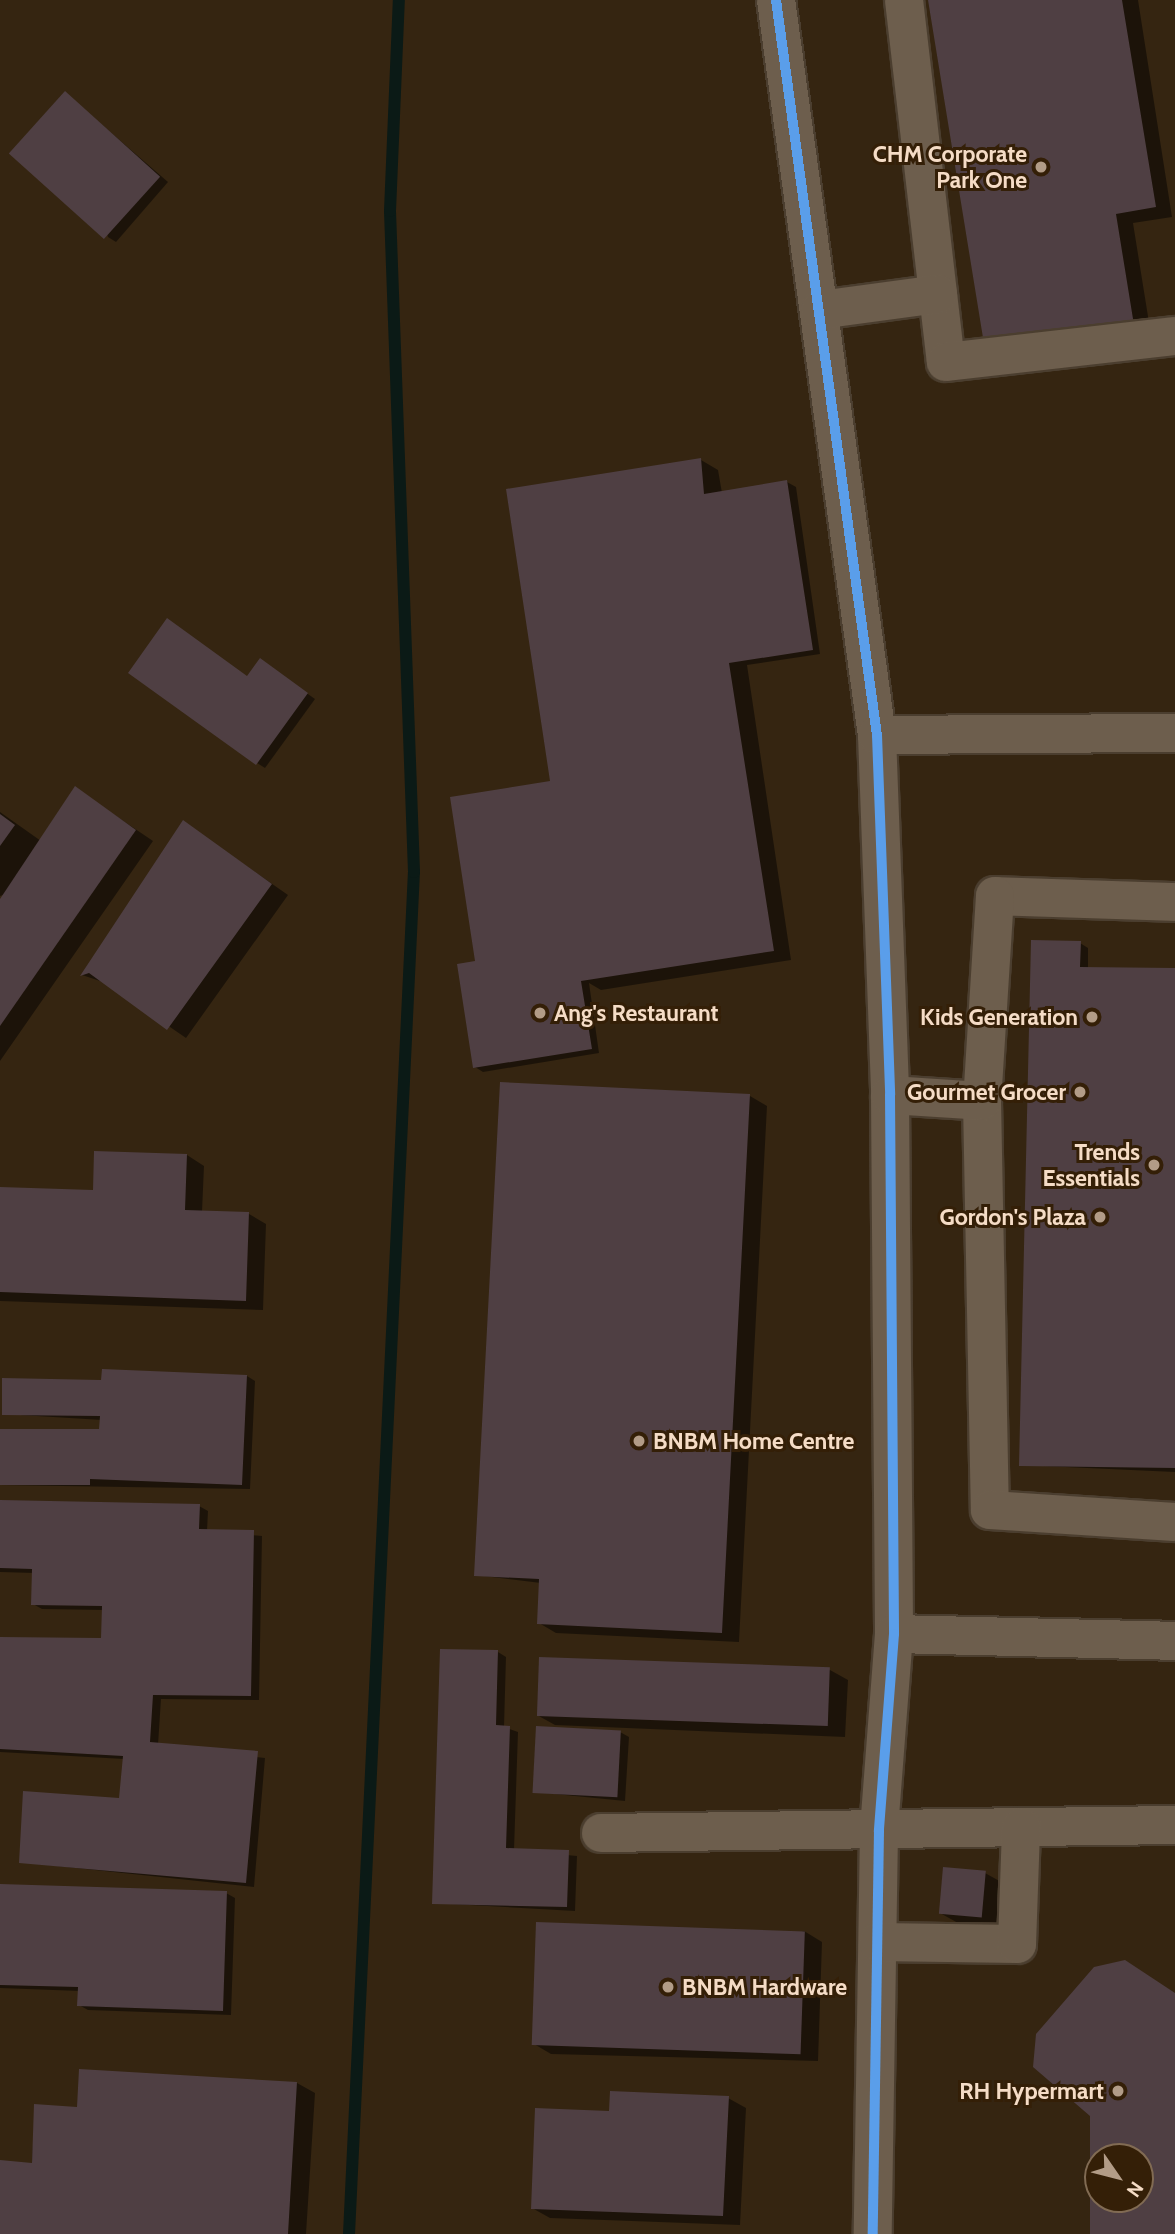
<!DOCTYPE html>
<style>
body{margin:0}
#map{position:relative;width:1175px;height:2234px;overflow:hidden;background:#352511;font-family:Cabin,sans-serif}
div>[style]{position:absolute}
.shadow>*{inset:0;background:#0007}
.stream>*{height:12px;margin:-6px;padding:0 6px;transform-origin:6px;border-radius:6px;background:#0b1a16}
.building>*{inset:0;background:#4f3f43;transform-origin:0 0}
.roads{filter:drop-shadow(2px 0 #4b3e2f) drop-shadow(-2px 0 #4b3e2f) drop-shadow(0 2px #4b3e2f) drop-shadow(0 -2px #4b3e2f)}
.minor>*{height:38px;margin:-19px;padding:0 19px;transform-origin:19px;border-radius:19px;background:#6d5e4d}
.cycleway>*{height:10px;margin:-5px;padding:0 5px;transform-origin:5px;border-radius:5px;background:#5a9eea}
.dots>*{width:19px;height:19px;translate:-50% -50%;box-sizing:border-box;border:4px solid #341f07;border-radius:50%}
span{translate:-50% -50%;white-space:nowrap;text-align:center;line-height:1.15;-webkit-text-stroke:6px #341f07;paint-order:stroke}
.poi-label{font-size:23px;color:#f5dcc6;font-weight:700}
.right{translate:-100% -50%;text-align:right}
.left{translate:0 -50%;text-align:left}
.north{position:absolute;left:1084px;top:2143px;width:70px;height:70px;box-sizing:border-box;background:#341f07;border:2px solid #816b53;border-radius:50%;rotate:125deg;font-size:19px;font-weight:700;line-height:28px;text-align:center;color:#f5dcc6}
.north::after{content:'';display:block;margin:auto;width:24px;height:32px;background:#b29c87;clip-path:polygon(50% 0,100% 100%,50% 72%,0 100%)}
</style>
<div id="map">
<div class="shadow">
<div style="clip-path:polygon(930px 0,1138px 0,1172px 217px,1133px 223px,1151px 335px,1004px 360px)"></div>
<div style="clip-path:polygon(65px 93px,168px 182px,116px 242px,108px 237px)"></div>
<div style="clip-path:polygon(701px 460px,718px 470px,722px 493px,787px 482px,796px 487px,820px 654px,747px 665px,791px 960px,601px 990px,589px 983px,599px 1053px,483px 1072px,475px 1067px,477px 963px,550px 783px)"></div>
<div style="clip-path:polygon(268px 666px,315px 699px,265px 768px,257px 763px,248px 677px)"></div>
<div style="clip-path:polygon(76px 789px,153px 841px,0 1061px,0 903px,6px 894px,0 896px,0 812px,41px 841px)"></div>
<div style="clip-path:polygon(183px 822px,288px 895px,186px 1038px,106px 983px,82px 975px)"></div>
<div style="clip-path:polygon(1080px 943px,1088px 948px,1088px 968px,1175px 970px,1175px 1472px,1021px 1465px)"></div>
<div style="clip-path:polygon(750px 1096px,767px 1106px,739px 1642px,556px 1633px,539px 1623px,541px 1583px,476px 1575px)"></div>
<div style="clip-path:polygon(187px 1155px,204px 1166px,202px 1212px,249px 1214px,266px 1224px,263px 1310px,0 1301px,0 1188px,94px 1191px)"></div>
<div style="clip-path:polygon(247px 1376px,255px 1381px,250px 1489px,0 1485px,0 1431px,101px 1431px,102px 1420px,4px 1414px,103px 1382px)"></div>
<div style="clip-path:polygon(0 1502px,199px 1506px,208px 1511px,207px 1531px,262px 1536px,259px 1700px,161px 1699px,158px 1745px,265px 1758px,254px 1887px,20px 1862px,121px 1800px,124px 1759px,0 1752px,0 1639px,103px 1640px,104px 1610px,42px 1609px,33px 1604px,34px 1573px,0 1572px)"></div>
<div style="clip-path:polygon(498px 1652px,506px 1657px,504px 1727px,518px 1732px,514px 1850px,577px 1856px,575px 1911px,434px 1903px)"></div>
<div style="clip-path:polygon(830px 1670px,848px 1680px,845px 1737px,555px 1725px,537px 1715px)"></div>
<div style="clip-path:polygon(620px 1732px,629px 1737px,625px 1801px,535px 1792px)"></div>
<div style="clip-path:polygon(985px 1873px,1003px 1883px,999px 1927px,958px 1923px,940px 1913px)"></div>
<div style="clip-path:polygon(0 1886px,226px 1893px,235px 1898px,231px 2015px,88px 2010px,79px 2005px,80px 1991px,0 1988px)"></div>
<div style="clip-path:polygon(804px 1931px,822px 1942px,818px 2061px,551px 2054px,534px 2044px)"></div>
<div style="clip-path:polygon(81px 2070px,297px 2083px,315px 2093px,306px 2234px,0 2234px,0 2162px,32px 2164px,35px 2106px,79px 2109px)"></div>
<div style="clip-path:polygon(728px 2098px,746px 2108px,740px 2225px,550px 2218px,532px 2208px,611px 2113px)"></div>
</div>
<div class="stream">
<div style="left:349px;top:2234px;width:1364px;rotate:-87.27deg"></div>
<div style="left:414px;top:872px;width:661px;rotate:-92.08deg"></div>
<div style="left:390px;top:211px;width:211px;rotate:-87.6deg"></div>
</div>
<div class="building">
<div style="clip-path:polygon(928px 0,1122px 0,1156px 207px,1116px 214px,1134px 325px,985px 350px)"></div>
<div style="left:65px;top:91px;width:128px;height:84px;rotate:42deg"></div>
<div style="clip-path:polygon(701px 458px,704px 494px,787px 480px,813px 650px,729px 663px,774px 951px,581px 981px,592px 1049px,473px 1068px,457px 964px,475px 961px,450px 797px,550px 781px,506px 489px)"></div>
<div style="clip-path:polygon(167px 618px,247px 676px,260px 658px,308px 693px,256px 765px,128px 673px)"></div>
<div style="clip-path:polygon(75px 786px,136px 830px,0 1026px,0 899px)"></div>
<div style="clip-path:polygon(0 814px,15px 825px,0 846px)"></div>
<div style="clip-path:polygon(183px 820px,272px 884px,167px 1030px,89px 973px,80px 976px)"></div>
<div style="clip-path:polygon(1031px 940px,1081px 941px,1080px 967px,1175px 968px,1175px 1468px,1019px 1466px)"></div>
<div style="clip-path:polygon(500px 1082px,750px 1094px,722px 1633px,537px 1624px,539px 1579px,474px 1576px)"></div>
<div style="clip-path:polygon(94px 1151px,187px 1154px,185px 1210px,249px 1212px,246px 1301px,0 1292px,0 1187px,93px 1190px)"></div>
<div style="clip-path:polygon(102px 1369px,247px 1375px,242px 1485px,90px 1479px,90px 1485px,0 1485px,0 1429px,99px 1429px,100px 1416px,2px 1415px,2px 1378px,101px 1380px)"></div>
<div style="clip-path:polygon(0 1500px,200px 1504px,199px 1529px,254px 1530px,251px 1696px,153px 1695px,150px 1742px,258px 1751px,246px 1883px,19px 1863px,23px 1791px,119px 1798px,123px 1756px,0 1749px,0 1637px,101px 1638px,102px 1606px,31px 1605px,32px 1569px,0 1568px)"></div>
<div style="clip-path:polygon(440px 1649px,498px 1650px,496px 1725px,510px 1726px,506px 1848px,569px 1850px,567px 1907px,432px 1904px)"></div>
<div style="left:539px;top:1657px;width:291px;height:59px;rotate:2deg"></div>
<div style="left:536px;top:1726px;width:85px;height:67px;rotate:3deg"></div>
<div style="left:943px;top:1867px;width:43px;height:47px;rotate:5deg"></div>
<div style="clip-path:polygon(0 1884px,227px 1891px,223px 2011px,77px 2006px,78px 1987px,0 1985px)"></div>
<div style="left:536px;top:1922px;width:269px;height:123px;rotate:2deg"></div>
<div style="clip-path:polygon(evenodd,1125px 1960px,1175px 1993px,1175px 2234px,1090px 2234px,1090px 2116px,1033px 2067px,1036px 2034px,1094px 1967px,1125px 1960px,1098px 2157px,1140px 2157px,1140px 2199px,1098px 2199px,1098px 2157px)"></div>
<div style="clip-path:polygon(79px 2069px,297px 2082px,288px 2234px,0 2234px,0 2160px,32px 2163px,34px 2104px,77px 2107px)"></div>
<div style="clip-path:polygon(610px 2091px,729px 2096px,723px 2216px,531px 2209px,535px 2108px,609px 2111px)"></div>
</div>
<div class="roads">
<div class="minor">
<div style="left:776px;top:0;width:742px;rotate:82.18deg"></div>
<div style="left:877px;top:735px;width:360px;rotate:87.9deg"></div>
<div style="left:890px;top:1095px;width:539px;rotate:89.57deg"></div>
<div style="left:894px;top:1634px;width:198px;rotate:94.4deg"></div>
<div style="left:879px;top:1831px;width:403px;rotate:90.9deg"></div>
<div style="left:904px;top:0;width:364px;rotate:83.4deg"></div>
<div style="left:946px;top:362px;width:230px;rotate:-6.5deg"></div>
<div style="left:820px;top:310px;width:119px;rotate:-7.7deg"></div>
<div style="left:877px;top:735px;width:298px;rotate:-0.4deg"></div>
<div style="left:1175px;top:902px;width:180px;rotate:-178.1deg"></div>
<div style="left:995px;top:896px;width:205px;rotate:93.6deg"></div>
<div style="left:982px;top:1101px;width:409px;rotate:88.9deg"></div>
<div style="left:990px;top:1510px;width:185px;rotate:3.7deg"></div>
<div style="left:890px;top:1095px;width:92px;rotate:3.7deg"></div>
<div style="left:894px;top:1634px;width:281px;rotate:1.4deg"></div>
<div style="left:601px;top:1833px;width:574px;rotate:-0.8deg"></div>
<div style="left:878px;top:1942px;width:139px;rotate:0.8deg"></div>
<div style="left:1017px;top:1944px;width:117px;rotate:-88deg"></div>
</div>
</div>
<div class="cycleway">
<div style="left:776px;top:0;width:742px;rotate:82.18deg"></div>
<div style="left:877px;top:735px;width:360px;rotate:87.9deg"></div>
<div style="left:890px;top:1095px;width:539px;rotate:89.57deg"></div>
<div style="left:894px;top:1634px;width:198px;rotate:94.4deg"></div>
<div style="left:879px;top:1831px;width:403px;rotate:90.9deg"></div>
</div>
<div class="dots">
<div style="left:1041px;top:167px;background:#b29c87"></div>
<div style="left:540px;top:1013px;background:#b29c87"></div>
<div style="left:1092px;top:1017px;background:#b29c87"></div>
<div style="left:1080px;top:1092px;background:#b29c87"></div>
<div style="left:1154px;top:1165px;background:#b29c87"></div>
<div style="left:1100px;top:1217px;background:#b29c87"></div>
<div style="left:639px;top:1441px;background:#b29c87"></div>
<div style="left:668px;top:1987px;background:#b29c87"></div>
<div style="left:1118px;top:2091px;background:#b29c87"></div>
</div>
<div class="poi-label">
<span class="right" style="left:1027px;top:167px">CHM Corporate<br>Park One</span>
<span class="left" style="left:554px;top:1013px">Ang's Restaurant</span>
<span class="right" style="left:1078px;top:1017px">Kids Generation</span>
<span class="right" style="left:1066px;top:1092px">Gourmet Grocer</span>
<span class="right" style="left:1140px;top:1165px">Trends<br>Essentials</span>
<span class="right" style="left:1086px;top:1217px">Gordon's Plaza</span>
<span class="left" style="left:653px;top:1441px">BNBM Home Centre</span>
<span class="left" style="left:682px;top:1987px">BNBM Hardware</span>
<span class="right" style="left:1104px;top:2091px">RH Hypermart</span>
</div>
<div class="north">N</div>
</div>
